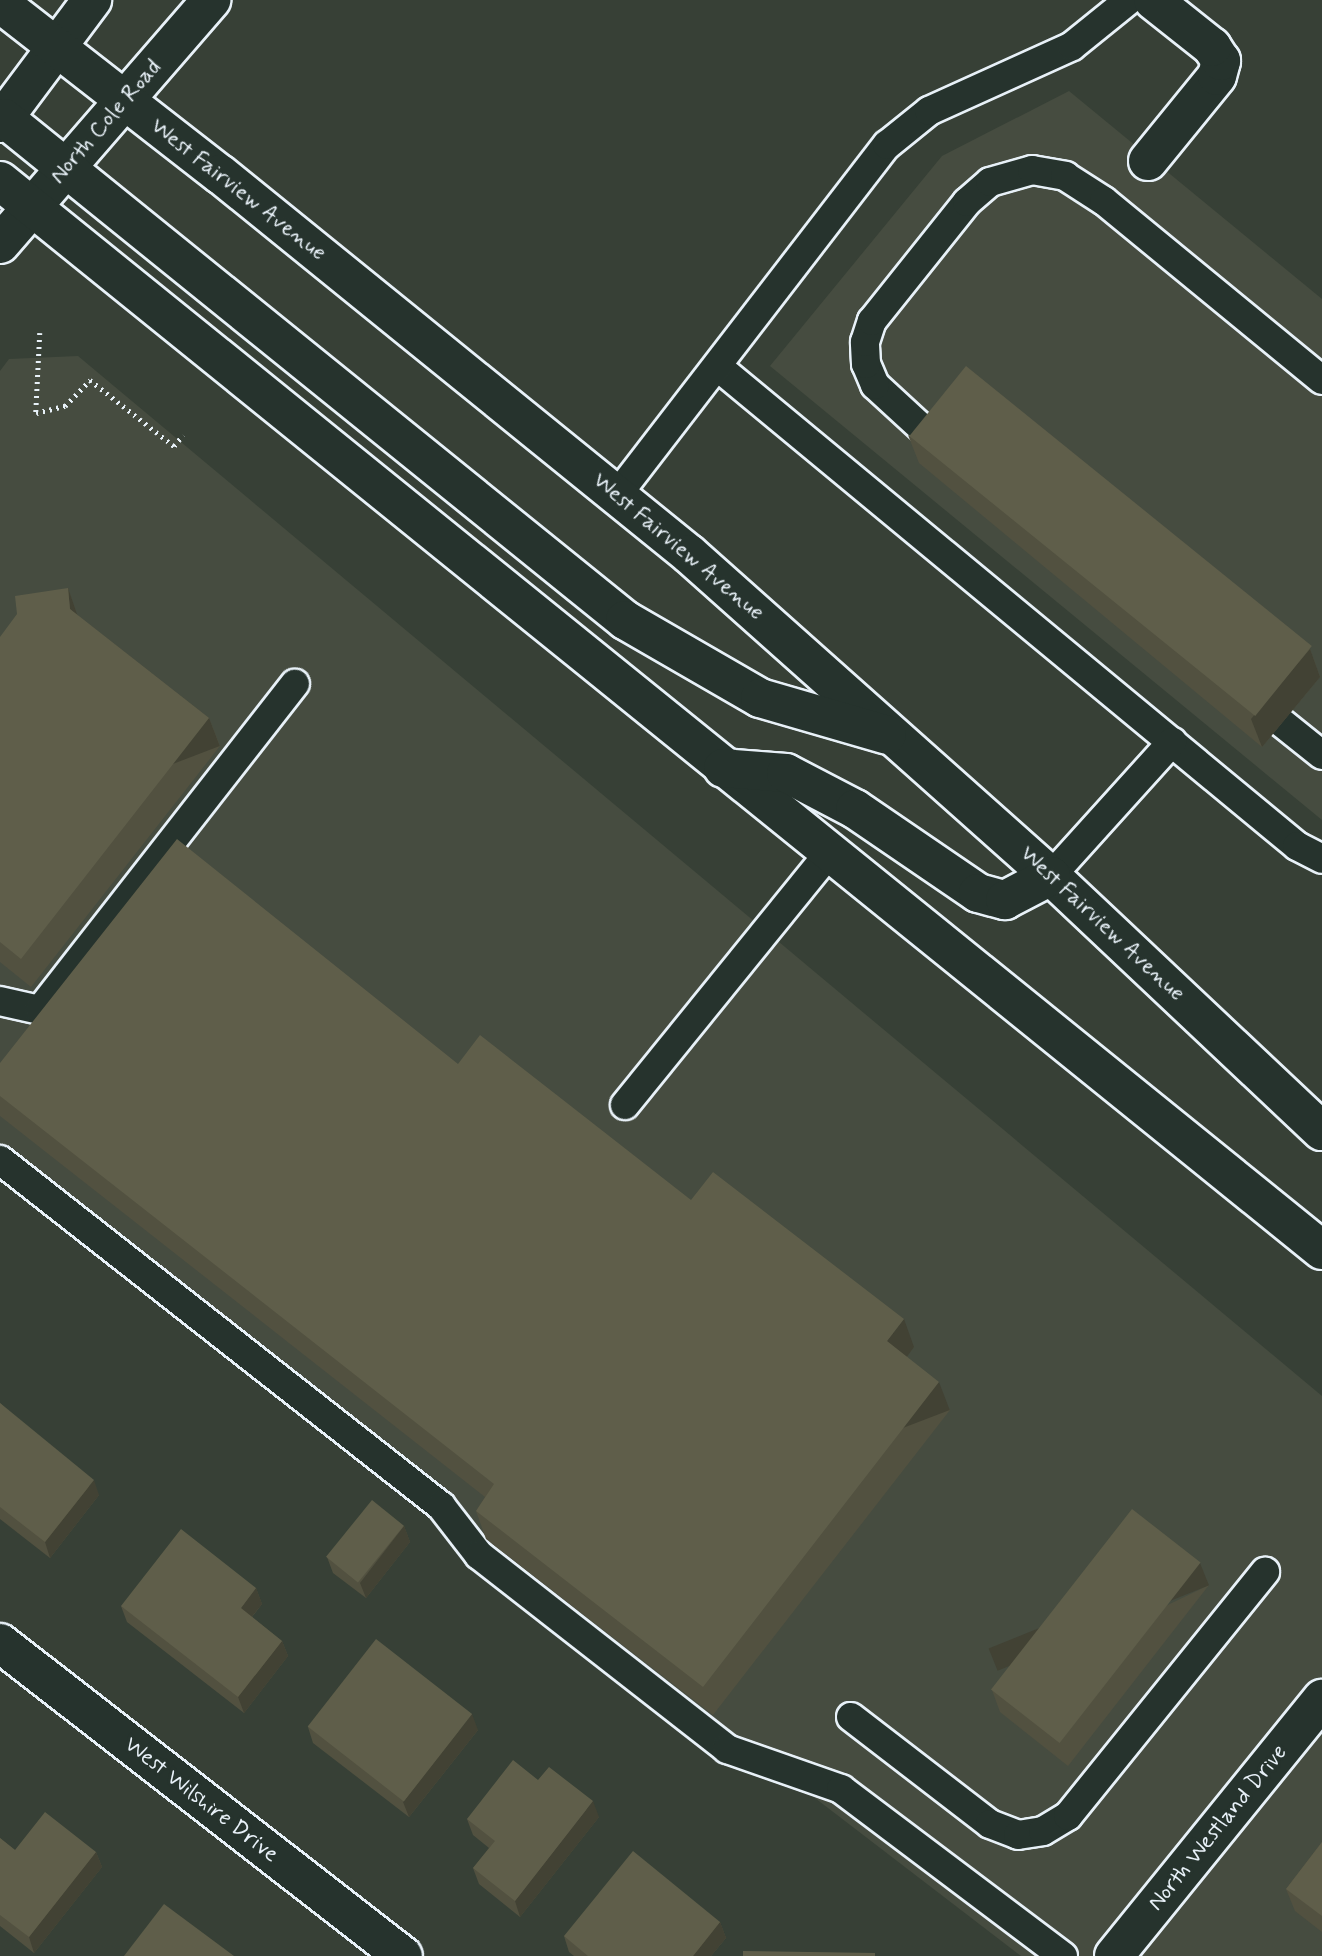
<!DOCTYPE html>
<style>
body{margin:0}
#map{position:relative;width:1322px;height:1956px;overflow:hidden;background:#374036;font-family:Mynerve,sans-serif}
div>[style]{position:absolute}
.built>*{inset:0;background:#464c40}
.path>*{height:4.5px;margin-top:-2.25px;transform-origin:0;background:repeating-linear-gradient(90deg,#e8f1f8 0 2px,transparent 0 7px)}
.roads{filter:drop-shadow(2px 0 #e8f1f8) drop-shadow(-2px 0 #e8f1f8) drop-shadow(0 2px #e8f1f8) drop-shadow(0 -2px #e8f1f8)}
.lane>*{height:28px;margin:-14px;padding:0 14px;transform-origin:14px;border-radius:14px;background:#26332d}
.street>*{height:38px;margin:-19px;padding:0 19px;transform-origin:19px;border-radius:19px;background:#26332d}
.secondary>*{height:38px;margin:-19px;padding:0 19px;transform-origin:19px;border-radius:19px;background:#26332d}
.primary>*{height:38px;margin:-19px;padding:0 19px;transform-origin:19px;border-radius:19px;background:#26332d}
.wall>*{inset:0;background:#525140}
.shaded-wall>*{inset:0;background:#424234;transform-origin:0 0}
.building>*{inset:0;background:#5f5e4a;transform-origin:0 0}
span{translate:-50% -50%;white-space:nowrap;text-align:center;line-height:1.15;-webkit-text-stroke:6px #26332d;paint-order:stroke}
.street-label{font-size:23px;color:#e8f1f8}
</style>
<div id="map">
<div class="built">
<div style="clip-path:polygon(1069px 91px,1322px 299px,1322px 820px,770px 366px,942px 156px)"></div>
<div style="clip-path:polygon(78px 356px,1322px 1396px,1322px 1956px,1021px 1956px,0 1173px,0 371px,9px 359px)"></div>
</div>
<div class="path">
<div style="left:40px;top:333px;width:80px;rotate:92.9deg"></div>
<div style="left:36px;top:413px;width:30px;rotate:-14deg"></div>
<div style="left:65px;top:406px;width:36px;rotate:-46deg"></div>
<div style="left:90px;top:380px;width:107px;rotate:38.2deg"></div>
<div style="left:174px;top:446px;width:14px;rotate:-51deg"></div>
</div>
<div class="roads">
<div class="lane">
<div style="left:717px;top:366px;width:753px;rotate:39.61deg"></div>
<div style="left:1297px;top:846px;width:28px;rotate:27deg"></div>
<div style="left:937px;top:442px;width:84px;rotate:-137.4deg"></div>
<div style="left:875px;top:385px;width:23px;rotate:-113deg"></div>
<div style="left:866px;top:364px;width:22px;rotate:-93deg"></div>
<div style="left:865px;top:342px;width:22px;rotate:-72deg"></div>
<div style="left:872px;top:321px;width:152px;rotate:-51.4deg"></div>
<div style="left:967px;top:202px;width:30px;rotate:-41deg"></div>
<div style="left:990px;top:182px;width:44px;rotate:-15.9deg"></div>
<div style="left:1032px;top:170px;width:34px;rotate:10deg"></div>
<div style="left:1065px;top:176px;width:46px;rotate:32.7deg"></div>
<div style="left:1104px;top:201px;width:282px;rotate:39.4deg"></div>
<div style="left:617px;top:495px;width:442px;rotate:-52.4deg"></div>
<div style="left:887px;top:145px;width:54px;rotate:-39deg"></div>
<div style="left:929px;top:111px;width:157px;rotate:-24.4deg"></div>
<div style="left:1072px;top:46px;width:73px;rotate:-38.9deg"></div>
<div style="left:1282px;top:723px;width:51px;rotate:38.7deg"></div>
<div style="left:1051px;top:876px;width:181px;rotate:-47.9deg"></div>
<div style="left:0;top:1001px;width:41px;rotate:12.7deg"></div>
<div style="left:40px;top:1010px;width:414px;rotate:-52deg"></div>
<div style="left:625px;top:1105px;width:324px;rotate:-51deg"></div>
<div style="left:0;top:1160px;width:561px;rotate:38.12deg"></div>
<div style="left:441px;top:1506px;width:62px;rotate:52.2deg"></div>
<div style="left:479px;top:1555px;width:315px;rotate:38deg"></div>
<div style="left:727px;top:1749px;width:121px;rotate:19.3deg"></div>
<div style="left:841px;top:1789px;width:278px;rotate:37deg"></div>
<div style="left:851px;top:1717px;width:175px;rotate:37.6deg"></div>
<div style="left:990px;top:1824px;width:30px;rotate:21deg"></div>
<div style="left:1018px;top:1835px;width:25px;rotate:-9deg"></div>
<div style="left:1043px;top:1831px;width:29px;rotate:-31deg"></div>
<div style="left:1068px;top:1816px;width:314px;rotate:-51.1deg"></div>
</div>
<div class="street">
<div style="left:1148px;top:161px;width:109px;rotate:-50.9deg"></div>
<div style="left:1217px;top:76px;width:16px;rotate:-75deg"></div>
<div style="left:1221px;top:61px;width:17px;rotate:-123deg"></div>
<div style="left:1212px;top:47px;width:75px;rotate:-141.5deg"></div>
<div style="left:0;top:1643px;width:510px;rotate:37.84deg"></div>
<div style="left:1114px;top:1956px;width:331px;rotate:-51deg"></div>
</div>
<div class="secondary">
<div style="left:0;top:123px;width:154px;rotate:-53.2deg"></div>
<div style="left:0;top:244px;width:323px;rotate:-49.1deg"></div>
</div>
<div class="primary">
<div style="left:0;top:3px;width:279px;rotate:37.9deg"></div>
<div style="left:220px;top:174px;width:604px;rotate:39.02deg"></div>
<div style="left:689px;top:554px;width:484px;rotate:41.7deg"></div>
<div style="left:1051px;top:876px;width:372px;rotate:43.3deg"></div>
<div style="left:4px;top:118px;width:799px;rotate:38.95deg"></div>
<div style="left:625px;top:620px;width:156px;rotate:30deg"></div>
<div style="left:760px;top:698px;width:132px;rotate:16.2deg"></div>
<div style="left:0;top:181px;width:1700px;rotate:38.96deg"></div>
<div style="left:723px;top:768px;width:63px;rotate:4.5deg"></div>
<div style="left:786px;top:773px;width:78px;rotate:27.6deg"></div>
<div style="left:855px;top:809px;width:149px;rotate:34.3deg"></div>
<div style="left:978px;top:893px;width:28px;rotate:15deg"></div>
<div style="left:1005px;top:900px;width:52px;rotate:-27.6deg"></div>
</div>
</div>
<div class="wall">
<div style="clip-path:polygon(908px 435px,1310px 649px,1320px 677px,1262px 747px,919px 463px)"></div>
<div style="clip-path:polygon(68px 588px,77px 615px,209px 718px,220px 746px,31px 987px,0 962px,0 637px)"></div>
<div style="clip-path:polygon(0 1063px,458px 1064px,691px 1200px,914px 1347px,907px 1356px,950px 1410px,713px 1715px,486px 1539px,476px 1511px,485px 1497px,0 1116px)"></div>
<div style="clip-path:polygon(0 1403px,99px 1495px,50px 1558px,0 1519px)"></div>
<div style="clip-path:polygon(404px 1526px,410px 1542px,366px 1598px,333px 1573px,327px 1557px)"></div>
<div style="clip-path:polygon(1209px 1585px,1068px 1766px,1000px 1712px,992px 1690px)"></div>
<div style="clip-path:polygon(256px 1588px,262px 1604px,252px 1617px,282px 1641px,288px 1656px,244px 1713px,127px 1622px,121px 1606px)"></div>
<div style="clip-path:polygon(308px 1727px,478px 1730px,409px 1817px,313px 1743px)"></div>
<div style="clip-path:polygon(538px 1780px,599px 1817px,520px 1917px,479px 1884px,473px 1868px,489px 1848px,473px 1835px,467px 1819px)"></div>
<div style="clip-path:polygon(0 1838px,15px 1850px,96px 1852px,102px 1867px,34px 1953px,0 1926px)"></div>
<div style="clip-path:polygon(1322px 1842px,1322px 1932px,1295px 1911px,1286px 1889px)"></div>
<div style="clip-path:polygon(720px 1922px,726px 1938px,711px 1956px,574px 1956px,569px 1952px,564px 1936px)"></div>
</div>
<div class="shaded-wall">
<div style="clip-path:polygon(68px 588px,78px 617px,70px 609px)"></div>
<div style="clip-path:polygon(1310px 649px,1320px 677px,1262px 747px,1251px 719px)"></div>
<div style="left:209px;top:718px;width:30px;height:306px;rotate:69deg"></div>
<div style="clip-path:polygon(904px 1319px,914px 1347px,898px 1369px,887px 1341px)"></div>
<div style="left:939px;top:1382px;width:30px;height:386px;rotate:69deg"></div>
<div style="clip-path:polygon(94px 1480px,99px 1495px,50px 1558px,45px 1542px)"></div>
<div style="clip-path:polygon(404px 1526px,410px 1542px,366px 1598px,360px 1583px)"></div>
<div style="left:1200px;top:1563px;width:24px;height:228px;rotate:68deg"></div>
<div style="clip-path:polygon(256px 1588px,262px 1604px,246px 1624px,241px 1608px)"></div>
<div style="clip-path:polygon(282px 1641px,288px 1656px,244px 1713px,238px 1697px)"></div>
<div style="clip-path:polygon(472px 1714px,478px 1730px,409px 1817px,403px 1802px)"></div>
<div style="clip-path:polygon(593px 1801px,599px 1817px,520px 1917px,515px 1901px)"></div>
<div style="clip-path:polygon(96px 1852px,102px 1867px,34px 1953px,29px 1937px)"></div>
<div style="clip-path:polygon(720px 1922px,726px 1938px,711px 1956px,693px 1956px)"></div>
</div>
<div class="building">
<div style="left:966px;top:366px;width:445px;height:90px;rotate:39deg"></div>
<div style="clip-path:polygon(68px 588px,70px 609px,209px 718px,21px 959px,0 942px,0 637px,17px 614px,15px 596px)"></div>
<div style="clip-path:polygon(177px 839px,458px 1064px,480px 1035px,691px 1200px,713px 1172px,904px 1319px,887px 1341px,939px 1382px,703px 1687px,476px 1511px,494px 1484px,0 1096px,0 1063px)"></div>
<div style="clip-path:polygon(0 1403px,94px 1480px,45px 1542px,0 1507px)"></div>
<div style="left:372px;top:1500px;width:41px;height:73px;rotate:39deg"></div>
<div style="left:1132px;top:1509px;width:87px;height:229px;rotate:38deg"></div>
<div style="clip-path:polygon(181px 1529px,256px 1588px,241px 1608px,282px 1641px,238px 1697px,121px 1606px)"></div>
<div style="left:376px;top:1639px;width:122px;height:111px;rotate:38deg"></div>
<div style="clip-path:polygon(513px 1760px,538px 1780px,549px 1767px,593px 1801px,515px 1901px,473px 1868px,495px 1841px,467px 1819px)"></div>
<div style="clip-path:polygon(45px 1812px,96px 1852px,29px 1937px,0 1915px,0 1838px,15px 1850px)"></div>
<div style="clip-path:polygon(1322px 1842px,1322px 1916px,1286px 1889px)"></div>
<div style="clip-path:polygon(633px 1851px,720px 1922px,693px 1956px,588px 1956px,564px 1936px)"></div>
<div style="clip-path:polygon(164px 1904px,234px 1956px,124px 1956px)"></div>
<div style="clip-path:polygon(743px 1951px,875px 1953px,875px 1956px,743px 1956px)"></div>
</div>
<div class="street-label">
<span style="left:106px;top:122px;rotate:-49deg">North Cole Road</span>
<span style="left:238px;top:190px;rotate:38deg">West Fairview Avenue</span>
<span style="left:678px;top:547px;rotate:40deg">West Fairview Avenue</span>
<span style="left:1102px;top:924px;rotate:43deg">West Fairview Avenue</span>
<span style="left:201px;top:1800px;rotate:38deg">West Wilshire Drive</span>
<span style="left:1218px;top:1828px;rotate:-51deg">North Westland Drive</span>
</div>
</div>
